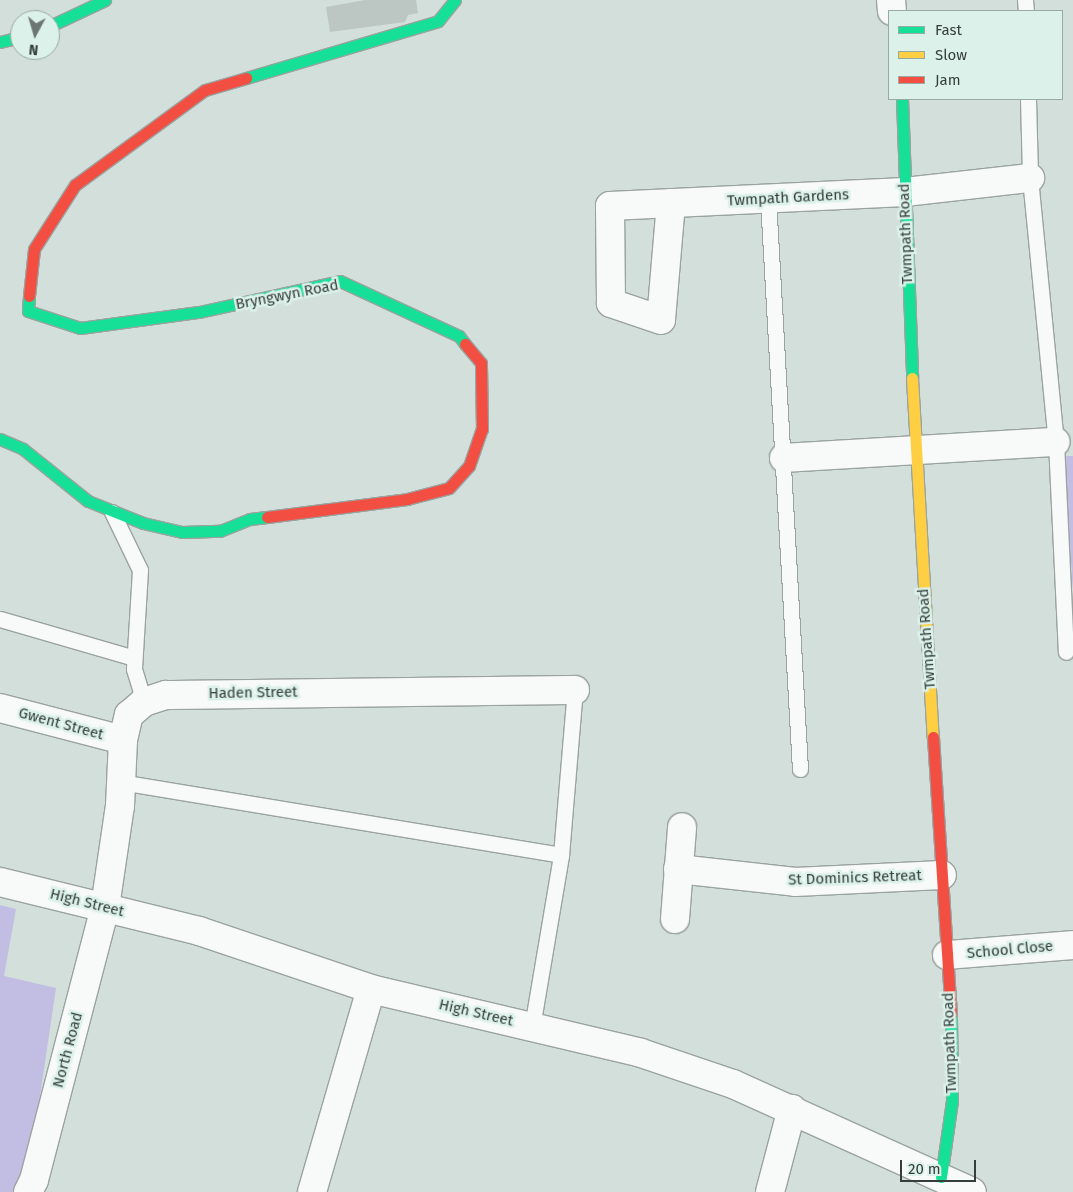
<!DOCTYPE html>
<style>
body{margin:0}
#map{position:relative;width:1073px;height:1192px;overflow:hidden;background:#d3dfdb;font-family:"Fira Sans",sans-serif}
div>[style]{position:absolute}
.green>*{inset:0;background:#c2bde3}
.building>*{inset:0;background:#bcc6c3}
.roads{filter:drop-shadow(1px 0 #9aa3a0) drop-shadow(-1px 0 #9aa3a0) drop-shadow(0 1px #9aa3a0) drop-shadow(0 -1px #9aa3a0)}
.lane>*{height:15px;margin:-7.5px;padding:0 7.5px;transform-origin:7.5px;border-radius:7.5px;background:#f8fafa}
.street>*{height:28px;margin:-14px;padding:0 14px;transform-origin:14px;border-radius:14px;background:#f8fafa}
.fast>*{height:11px;margin:-5.5px;padding:0 5.5px;transform-origin:5.5px;border-radius:5.5px;background:#16e098}
.slow>*{height:11px;margin:-5.5px;padding:0 5.5px;transform-origin:5.5px;border-radius:5.5px;background:#ffcf43}
.jam>*{height:11px;margin:-5.5px;padding:0 5.5px;transform-origin:5.5px;border-radius:5.5px;background:#f24e42}
span{translate:-50% -50%;white-space:nowrap;text-align:center;line-height:1.15;-webkit-text-stroke:5px #dbf1ea;paint-order:stroke}
.street-label{font-size:15px;color:#353e3b}
.legend{position:absolute;left:888px;top:10px;width:175px;height:90px;box-sizing:border-box;background:#dbf1ea;border:1px solid #99a9a4;margin:0;padding:6px 9px;list-style:none;font-size:15px;color:#353e3b}
.legend li{display:flex;align-items:center;gap:10px;height:25px}
.legend b{width:25px;border:1px solid #99a9a4}
.north{position:absolute;left:10px;top:10px;width:50px;height:50px;box-sizing:border-box;background:#dbf1ea;border:1px solid #99a9a4;border-radius:50%;rotate:186deg;font-size:14px;font-weight:700;line-height:20px;text-align:center;color:#353e3b}
.north::after{content:'';display:block;margin:auto;width:18px;height:22px;background:#6c7673;clip-path:polygon(50% 0,100% 100%,50% 72%,0 100%)}
.scale{position:absolute;left:900px;top:1160px;width:76px;height:22px;box-sizing:border-box;border:2px solid #353e3b;border-top:0;padding-left:6px;font-size:15px;line-height:18px;white-space:nowrap;color:#353e3b;-webkit-text-stroke:4px #dbf1ea;paint-order:stroke}
</style>
<div id="map">
<div class="green">
<div style="clip-path:polygon(1064px 456px,1073px 456px,1073px 592px)"></div>
<div style="clip-path:polygon(0 905px,16px 909px,4px 976px,56px 988px,29px 1170px,15px 1192px,0 1192px)"></div>
</div>
<div class="building">
<div style="clip-path:polygon(365px 0,416px 0,418px 13px,408px 15px,405px 22px,330px 32px,326px 7px)"></div>
</div>
<div class="roads">
<div class="lane">
<div style="left:1025px;top:0;width:11px;rotate:85deg"></div>
<div style="left:1028px;top:99px;width:79px;rotate:88.5deg"></div>
<div style="left:1030px;top:178px;width:265px;rotate:84.4deg"></div>
<div style="left:1056px;top:442px;width:210px;rotate:87.3deg"></div>
<div style="left:768px;top:199px;width:571px;rotate:86.79deg"></div>
<div style="left:112px;top:512px;width:64px;rotate:64.2deg"></div>
<div style="left:140px;top:570px;width:99px;rotate:93.5deg"></div>
<div style="left:134px;top:669px;width:34px;rotate:73deg"></div>
<div style="left:0;top:619px;width:140px;rotate:16.2deg"></div>
<div style="left:121px;top:782px;width:446px;rotate:9.4deg"></div>
<div style="left:532px;top:1027px;width:174px;rotate:-80.4deg"></div>
<div style="left:561px;top:855px;width:166px;rotate:-85.2deg"></div>
</div>
<div class="street">
<div style="left:891px;top:0;width:11px;rotate:85deg"></div>
<div style="left:671px;top:203px;width:117px;rotate:94.9deg"></div>
<div style="left:661px;top:320px;width:53px;rotate:-161.2deg"></div>
<div style="left:611px;top:303px;width:97px;rotate:-90.6deg"></div>
<div style="left:610px;top:206px;width:295px;rotate:-2.7deg"></div>
<div style="left:905px;top:192px;width:126px;rotate:-6.4deg"></div>
<div style="left:784px;top:458px;width:272px;rotate:-3.4deg"></div>
<div style="left:0;top:708px;width:127px;rotate:14.6deg"></div>
<div style="left:678px;top:869px;width:118px;rotate:6.3deg"></div>
<div style="left:795px;top:882px;width:147px;rotate:-2.7deg"></div>
<div style="left:0;top:882px;width:205px;rotate:13.8deg"></div>
<div style="left:199px;top:931px;width:182px;rotate:18.6deg"></div>
<div style="left:371px;top:989px;width:277px;rotate:13.3deg"></div>
<div style="left:641px;top:1053px;width:97px;rotate:18.6deg"></div>
<div style="left:733px;top:1084px;width:262px;rotate:24.3deg"></div>
<div style="left:675px;top:919px;width:92px;rotate:-85.6deg"></div>
<div style="left:947px;top:955px;width:126px;rotate:-4.5deg"></div>
<div style="left:28px;top:1192px;width:13px;rotate:-63deg"></div>
<div style="left:34px;top:1180px;width:282px;rotate:-75.4deg"></div>
<div style="left:105px;top:907px;width:102px;rotate:-81.6deg"></div>
<div style="left:120px;top:806px;width:66px;rotate:-87.4deg"></div>
<div style="left:123px;top:740px;width:26px;rotate:-77deg"></div>
<div style="left:129px;top:715px;width:20px;rotate:-41deg"></div>
<div style="left:144px;top:702px;width:23px;rotate:-18deg"></div>
<div style="left:166px;top:695px;width:409px;rotate:-0.7deg"></div>
<div style="left:312px;top:1192px;width:211px;rotate:-73.8deg"></div>
<div style="left:770px;top:1192px;width:86px;rotate:-75.2deg"></div>
</div>
<div class="fast">
<div style="left:50px;top:26px;width:61px;rotate:-25.3deg"></div>
<div style="left:0;top:42px;width:21px;rotate:-14deg"></div>
<div style="left:246px;top:78px;width:200px;rotate:-16.5deg"></div>
<div style="left:438px;top:21px;width:27px;rotate:-51deg"></div>
<div style="left:902px;top:99px;width:279px;rotate:87.9deg"></div>
<div style="left:29px;top:296px;width:15px;rotate:94deg"></div>
<div style="left:28px;top:311px;width:55px;rotate:18.1deg"></div>
<div style="left:80px;top:328px;width:120px;rotate:-7.7deg"></div>
<div style="left:199px;top:312px;width:144px;rotate:-12.4deg"></div>
<div style="left:340px;top:281px;width:131px;rotate:24.8deg"></div>
<div style="left:459px;top:336px;width:10px;rotate:53deg"></div>
<div style="left:0;top:439px;width:25px;rotate:23deg"></div>
<div style="left:23px;top:449px;width:83px;rotate:38.7deg"></div>
<div style="left:88px;top:501px;width:59px;rotate:21.8deg"></div>
<div style="left:143px;top:523px;width:40px;rotate:13deg"></div>
<div style="left:182px;top:532px;width:38px;rotate:-2deg"></div>
<div style="left:220px;top:531px;width:32px;rotate:-22deg"></div>
<div style="left:250px;top:519px;width:17px;rotate:-7deg"></div>
<div style="left:941px;top:1177px;width:77px;rotate:-81.8deg"></div>
<div style="left:952px;top:1101px;width:87px;rotate:-90.7deg"></div>
</div>
<div class="slow">
<div style="left:912px;top:378px;width:360px;rotate:86.7deg"></div>
</div>
<div class="jam">
<div style="left:29px;top:296px;width:47px;rotate:-83.9deg"></div>
<div style="left:34px;top:249px;width:76px;rotate:-57.4deg"></div>
<div style="left:75px;top:185px;width:161px;rotate:-36.2deg"></div>
<div style="left:205px;top:90px;width:43px;rotate:-16.3deg"></div>
<div style="left:267px;top:517px;width:141px;rotate:-7.3deg"></div>
<div style="left:407px;top:499px;width:43px;rotate:-14.7deg"></div>
<div style="left:449px;top:488px;width:30px;rotate:-48deg"></div>
<div style="left:469px;top:466px;width:39px;rotate:-71deg"></div>
<div style="left:482px;top:429px;width:66px;rotate:-90.9deg"></div>
<div style="left:481px;top:363px;width:25px;rotate:-130deg"></div>
<div style="left:933px;top:737px;width:278px;rotate:86.3deg"></div>
</div>
</div>
<div class="street-label">
<span style="left:788px;top:198px;rotate:-3deg">Twmpath Gardens</span>
<span style="left:906px;top:234px;rotate:-92deg">Twmpath Road</span>
<span style="left:287px;top:295px;rotate:-11deg">Bryngwyn Road</span>
<span style="left:927px;top:639px;rotate:-94deg">Twmpath Road</span>
<span style="left:253px;top:693px;rotate:-1deg">Haden Street</span>
<span style="left:61px;top:724px;rotate:15deg">Gwent Street</span>
<span style="left:855px;top:878px;rotate:-2deg">St Dominics Retreat</span>
<span style="left:87px;top:903px;rotate:14deg">High Street</span>
<span style="left:1010px;top:950px;rotate:-5deg">School Close</span>
<span style="left:476px;top:1013px;rotate:13deg">High Street</span>
<span style="left:950px;top:1043px;rotate:-92deg">Twmpath Road</span>
<span style="left:68px;top:1050px;rotate:-75deg">North Road</span>
</div>
<ul class="legend">
<li><b style="height:6px;background:#16e098"></b>Fast</li>
<li><b style="height:6px;background:#ffcf43"></b>Slow</li>
<li><b style="height:6px;background:#f24e42"></b>Jam</li>
</ul>
<div class="north">N</div>
<div class="scale">20 m</div>
</div>
